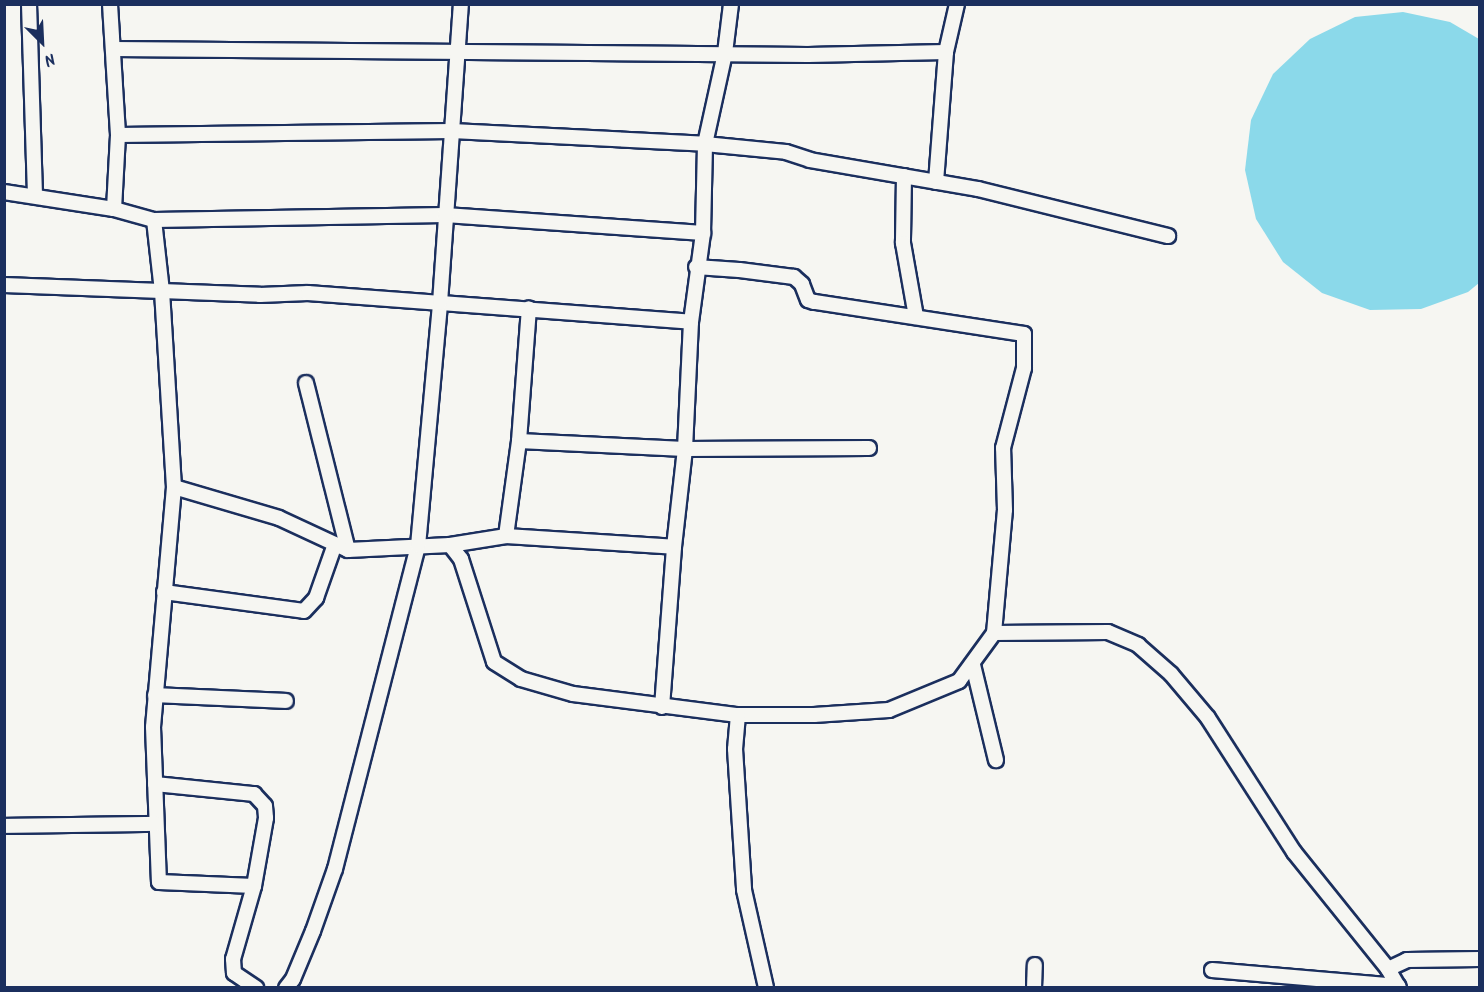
<!DOCTYPE html>
<style>
body{margin:0}
#map{position:relative;width:1484px;height:992px;overflow:hidden;background:#f6f6f2;font-family:Kalam,sans-serif}
div>[style]{position:absolute}
.water>*{inset:0;background:#8bd9ea}
.roads{filter:drop-shadow(2px 0 #1b2f5e) drop-shadow(-2px 0 #1b2f5e) drop-shadow(0 2px #1b2f5e) drop-shadow(0 -2px #1b2f5e)}
.minor>*{height:14px;margin:-7px;padding:0 7px;transform-origin:7px;border-radius:7px;background:#f6f6f2}
span{translate:-50% -50%;white-space:nowrap;text-align:center;line-height:1.15;-webkit-text-stroke:5px #f6f6f2;paint-order:stroke}
.frame{position:absolute;inset:0;border:6px solid #1b2f5e;pointer-events:none}
.north{position:absolute;left:12px;top:12px;width:60px;height:60px;-webkit-text-stroke:4px #f6f6f2;paint-order:stroke;rotate:156deg;font-size:16px;font-weight:700;line-height:24px;text-align:center;color:#1b2f5e}
.north::after{content:'';display:block;margin:auto;width:21px;height:27px;background:#1b2f5e;clip-path:polygon(50% 0,100% 100%,50% 72%,0 100%)}
</style>
<div id="map">
<div class="water">
<div style="clip-path:polygon(1403px 12px,1450px 22px,1479px 39px,1479px 283px,1468px 292px,1421px 309px,1370px 310px,1322px 293px,1283px 262px,1256px 219px,1245px 170px,1251px 120px,1273px 74px,1310px 39px,1355px 17px)"></div>
</div>
<div class="roads">
<div class="minor">
<div style="left:29px;top:4px;width:192px;rotate:88.2deg"></div>
<div style="left:110px;top:4px;width:131px;rotate:86.5deg"></div>
<div style="left:118px;top:135px;width:334px;rotate:-0.7deg"></div>
<div style="left:452px;top:131px;width:253px;rotate:2.9deg"></div>
<div style="left:705px;top:144px;width:81px;rotate:5.6deg"></div>
<div style="left:786px;top:152px;width:25px;rotate:18deg"></div>
<div style="left:810px;top:160px;width:170px;rotate:9.8deg"></div>
<div style="left:978px;top:189px;width:196px;rotate:13.9deg"></div>
<div style="left:113px;top:49px;width:695px;rotate:0.49deg"></div>
<div style="left:808px;top:55px;width:138px;rotate:-1.2deg"></div>
<div style="left:904px;top:176px;width:67px;rotate:90.9deg"></div>
<div style="left:903px;top:243px;width:75px;rotate:80deg"></div>
<div style="left:936px;top:182px;width:130px;rotate:-85.6deg"></div>
<div style="left:946px;top:52px;width:49px;rotate:-77.1deg"></div>
<div style="left:4px;top:192px;width:111px;rotate:8.8deg"></div>
<div style="left:114px;top:209px;width:41px;rotate:15.4deg"></div>
<div style="left:154px;top:220px;width:291px;rotate:-1deg"></div>
<div style="left:445px;top:215px;width:259px;rotate:4deg"></div>
<div style="left:114px;top:209px;width:74px;rotate:-86.9deg"></div>
<div style="left:154px;top:220px;width:71px;rotate:83.6deg"></div>
<div style="left:162px;top:291px;width:196px;rotate:86.5deg"></div>
<div style="left:174px;top:487px;width:241px;rotate:95deg"></div>
<div style="left:153px;top:727px;width:155px;rotate:87.8deg"></div>
<div style="left:159px;top:882px;width:95px;rotate:2.4deg"></div>
<div style="left:4px;top:285px;width:256px;rotate:2.2deg"></div>
<div style="left:260px;top:295px;width:48px;rotate:-2.4deg"></div>
<div style="left:308px;top:293px;width:384px;rotate:4.3deg"></div>
<div style="left:306px;top:383px;width:172px;rotate:75.9deg"></div>
<div style="left:519px;top:441px;width:166px;rotate:2.8deg"></div>
<div style="left:685px;top:449px;width:184px;rotate:-0.3deg"></div>
<div style="left:174px;top:487px;width:109px;rotate:16.4deg"></div>
<div style="left:279px;top:518px;width:76px;rotate:24.9deg"></div>
<div style="left:348px;top:550px;width:102px;rotate:-2.8deg"></div>
<div style="left:450px;top:545px;width:18px;rotate:52deg"></div>
<div style="left:461px;top:559px;width:108px;rotate:72.2deg"></div>
<div style="left:494px;top:662px;width:32px;rotate:32deg"></div>
<div style="left:521px;top:679px;width:54px;rotate:16.1deg"></div>
<div style="left:573px;top:694px;width:166px;rotate:7.3deg"></div>
<div style="left:738px;top:715px;width:76px"></div>
<div style="left:814px;top:715px;width:75px;rotate:-3.8deg"></div>
<div style="left:889px;top:710px;width:76px;rotate:-22.5deg"></div>
<div style="left:959px;top:681px;width:59px;rotate:-53.9deg"></div>
<div style="left:994px;top:633px;width:123px;rotate:-84.9deg"></div>
<div style="left:1005px;top:510px;width:62px;rotate:-91.8deg"></div>
<div style="left:1003px;top:448px;width:83px;rotate:-75.3deg"></div>
<div style="left:1024px;top:368px;width:34px;rotate:-90deg"></div>
<div style="left:1024px;top:334px;width:212px;rotate:-171.3deg"></div>
<div style="left:814px;top:302px;width:6px;rotate:-162deg"></div>
<div style="left:808px;top:300px;width:17px;rotate:-111deg"></div>
<div style="left:802px;top:284px;width:11px;rotate:-139deg"></div>
<div style="left:794px;top:277px;width:55px;rotate:-172.7deg"></div>
<div style="left:739px;top:270px;width:43px;rotate:-176deg"></div>
<div style="left:506px;top:536px;width:96px;rotate:-82.2deg"></div>
<div style="left:519px;top:441px;width:133px;rotate:-85.7deg"></div>
<div style="left:450px;top:545px;width:57px;rotate:-9.1deg"></div>
<div style="left:506px;top:536px;width:168px;rotate:3.7deg"></div>
<div style="left:164px;top:592px;width:141px;rotate:7.7deg"></div>
<div style="left:304px;top:611px;width:18px;rotate:-47deg"></div>
<div style="left:316px;top:598px;width:57px;rotate:-70.6deg"></div>
<div style="left:994px;top:633px;width:114px;rotate:-0.5deg"></div>
<div style="left:1108px;top:632px;width:33px;rotate:23deg"></div>
<div style="left:1138px;top:645px;width:44px;rotate:41.3deg"></div>
<div style="left:1171px;top:674px;width:57px;rotate:49.9deg"></div>
<div style="left:1208px;top:718px;width:159px;rotate:57.3deg"></div>
<div style="left:1294px;top:852px;width:150px;rotate:51.2deg"></div>
<div style="left:1388px;top:969px;width:22px;rotate:60deg"></div>
<div style="left:973px;top:665px;width:98px;rotate:76.4deg"></div>
<div style="left:155px;top:695px;width:131px;rotate:2.6deg"></div>
<div style="left:662px;top:707px;width:160px;rotate:-85.7deg"></div>
<div style="left:674px;top:547px;width:99px;rotate:-83.6deg"></div>
<div style="left:685px;top:449px;width:127px;rotate:-87.3deg"></div>
<div style="left:691px;top:322px;width:90px;rotate:-82.3deg"></div>
<div style="left:703px;top:233px;width:89px;rotate:-88.7deg"></div>
<div style="left:705px;top:144px;width:93px;rotate:-77.6deg"></div>
<div style="left:725px;top:53px;width:49px;rotate:-83deg"></div>
<div style="left:738px;top:715px;width:34px;rotate:95deg"></div>
<div style="left:735px;top:749px;width:141px;rotate:86.3deg"></div>
<div style="left:744px;top:890px;width:100px;rotate:77.3deg"></div>
<div style="left:155px;top:784px;width:100px;rotate:5.8deg"></div>
<div style="left:254px;top:794px;width:16px;rotate:47deg"></div>
<div style="left:265px;top:806px;width:12px;rotate:85deg"></div>
<div style="left:266px;top:818px;width:69px;rotate:100deg"></div>
<div style="left:254px;top:886px;width:76px;rotate:106deg"></div>
<div style="left:233px;top:959px;width:14px;rotate:86deg"></div>
<div style="left:234px;top:973px;width:27px;rotate:34deg"></div>
<div style="left:4px;top:826px;width:152px;rotate:-0.8deg"></div>
<div style="left:1388px;top:969px;width:21px;rotate:-25deg"></div>
<div style="left:1407px;top:960px;width:73px;rotate:-0.8deg"></div>
<div style="left:1212px;top:970px;width:187px;rotate:4.9deg"></div>
<div style="left:286px;top:988px;width:11px;rotate:-52deg"></div>
<div style="left:293px;top:979px;width:52px;rotate:-67.4deg"></div>
<div style="left:313px;top:931px;width:66px;rotate:-70.5deg"></div>
<div style="left:335px;top:869px;width:333px;rotate:-75.6deg"></div>
<div style="left:418px;top:546px;width:244px;rotate:-84.8deg"></div>
<div style="left:440px;top:303px;width:300px;rotate:-86deg"></div>
<div style="left:1034px;top:988px;width:23px;rotate:-88deg"></div>
</div>
</div>
<div class="frame"></div>
<div class="north">N</div>
</div>
